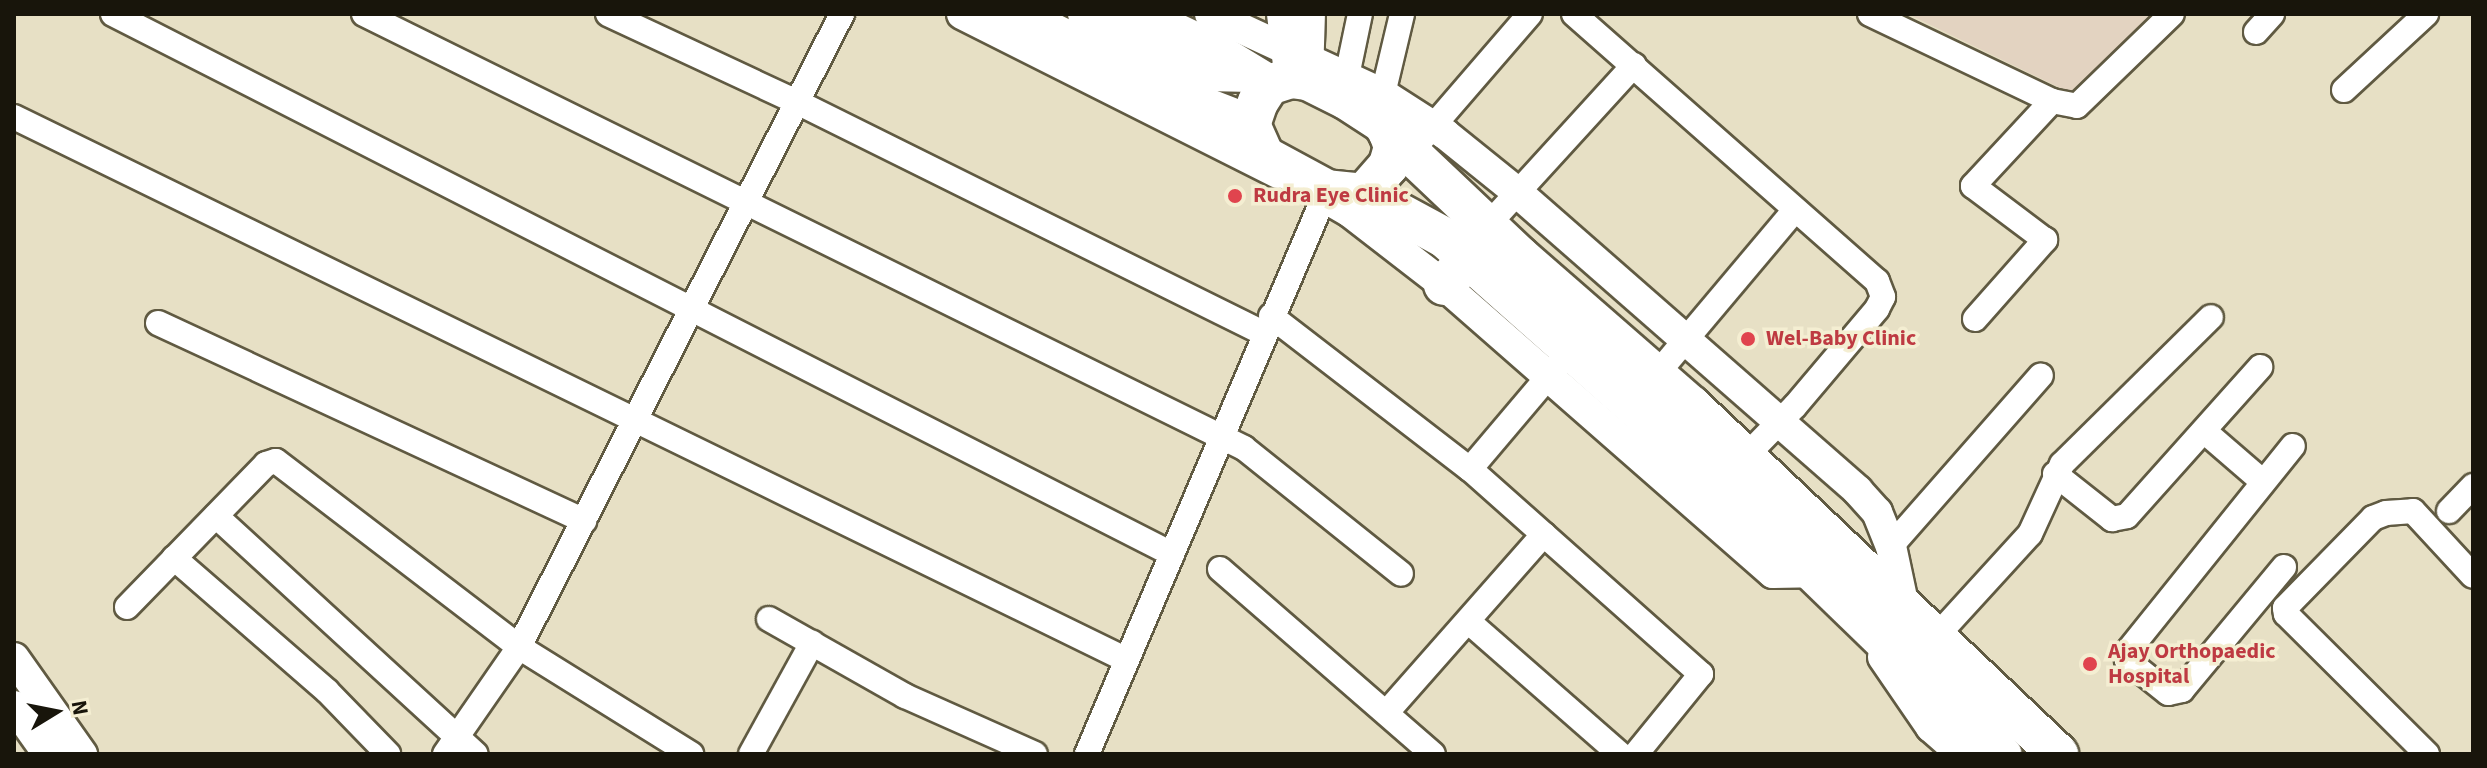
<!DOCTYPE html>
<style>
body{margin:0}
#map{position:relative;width:2487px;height:768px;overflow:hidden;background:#e7e0c5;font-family:"Source Sans 3",sans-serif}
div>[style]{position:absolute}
.industrial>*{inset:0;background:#e3d3c1}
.roads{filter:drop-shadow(2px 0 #605a42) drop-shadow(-2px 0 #605a42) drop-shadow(0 2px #605a42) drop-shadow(0 -2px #605a42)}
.minor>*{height:24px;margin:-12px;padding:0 12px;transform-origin:12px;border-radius:12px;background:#fff}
.tertiary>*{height:30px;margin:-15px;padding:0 15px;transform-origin:15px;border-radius:15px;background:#fff}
.secondary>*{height:34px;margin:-17px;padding:0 17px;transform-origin:17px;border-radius:17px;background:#fff}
.trunk>*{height:40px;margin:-20px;padding:0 20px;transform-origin:20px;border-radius:20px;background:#fff}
.dots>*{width:22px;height:22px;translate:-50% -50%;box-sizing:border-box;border:4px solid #f4eed2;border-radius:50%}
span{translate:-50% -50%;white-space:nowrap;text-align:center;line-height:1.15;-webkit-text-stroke:7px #f4eed2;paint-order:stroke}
.health-label{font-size:22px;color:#be3a42;font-weight:700}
.left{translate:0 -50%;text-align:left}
.frame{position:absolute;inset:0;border:16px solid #18150b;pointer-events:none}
.north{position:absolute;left:16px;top:672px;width:80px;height:80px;-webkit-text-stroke:6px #f4eed2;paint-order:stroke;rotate:80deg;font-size:22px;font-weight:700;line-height:32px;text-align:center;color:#18150b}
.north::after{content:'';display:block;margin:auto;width:28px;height:36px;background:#18150b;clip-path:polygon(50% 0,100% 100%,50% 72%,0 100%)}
</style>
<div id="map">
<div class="industrial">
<div style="clip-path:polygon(1908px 14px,2173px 14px,2081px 98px)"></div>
</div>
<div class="roads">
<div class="minor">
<div style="left:113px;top:14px;width:1189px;rotate:27.02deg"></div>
<div style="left:364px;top:14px;width:981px;rotate:26.25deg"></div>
<div style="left:1244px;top:448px;width:201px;rotate:38.7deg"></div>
<div style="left:608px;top:14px;width:208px;rotate:25deg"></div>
<div style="left:797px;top:102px;width:522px;rotate:26.37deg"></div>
<div style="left:1574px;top:14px;width:404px;rotate:41.4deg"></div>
<div style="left:1877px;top:281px;width:17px;rotate:69deg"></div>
<div style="left:1883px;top:297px;width:13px;rotate:117deg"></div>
<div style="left:1877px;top:309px;width:127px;rotate:130.2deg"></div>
<div style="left:1795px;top:406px;width:73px;rotate:134.4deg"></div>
<div style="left:1870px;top:14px;width:202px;rotate:25.5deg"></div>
<div style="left:2052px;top:101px;width:25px;rotate:11deg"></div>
<div style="left:2077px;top:106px;width:132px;rotate:-44.1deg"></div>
<div style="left:2256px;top:32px;width:24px;rotate:-48deg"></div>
<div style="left:1347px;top:76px;width:63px;rotate:-78.2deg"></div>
<div style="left:2344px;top:90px;width:112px;rotate:-42.8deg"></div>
<div style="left:1383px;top:94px;width:82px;rotate:-76.6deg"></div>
<div style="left:14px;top:117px;width:1238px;rotate:26.01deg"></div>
<div style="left:1422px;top:139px;width:165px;rotate:-49.2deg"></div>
<div style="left:1487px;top:226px;width:218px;rotate:-47.6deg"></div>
<div style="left:1271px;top:316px;width:251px;rotate:37.6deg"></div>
<div style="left:1470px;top:469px;width:309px;rotate:41.6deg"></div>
<div style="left:1701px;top:674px;width:103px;rotate:129.1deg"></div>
<div style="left:1975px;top:319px;width:106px;rotate:-48.5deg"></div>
<div style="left:2045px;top:240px;width:90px;rotate:-143.1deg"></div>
<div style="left:1973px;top:186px;width:116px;rotate:-47.1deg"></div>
<div style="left:158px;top:323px;width:470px;rotate:24.9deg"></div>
<div style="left:1656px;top:375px;width:216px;rotate:-49.9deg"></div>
<div style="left:2204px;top:431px;width:77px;rotate:40.8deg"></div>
<div style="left:1470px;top:469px;width:138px;rotate:-49.7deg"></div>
<div style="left:2055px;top:474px;width:73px;rotate:38.3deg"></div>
<div style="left:2112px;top:519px;width:15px;rotate:-11deg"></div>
<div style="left:2127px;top:516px;width:200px;rotate:-48.2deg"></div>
<div style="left:2449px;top:511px;width:35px;rotate:-46deg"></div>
<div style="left:216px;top:516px;width:352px;rotate:42.5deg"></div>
<div style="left:1891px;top:546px;width:227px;rotate:-48.7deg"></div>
<div style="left:174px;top:558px;width:203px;rotate:41deg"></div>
<div style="left:327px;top:691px;width:88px;rotate:45.9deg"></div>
<div style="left:2284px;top:567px;width:160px;rotate:129.7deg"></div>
<div style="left:2182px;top:690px;width:14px;rotate:168deg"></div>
<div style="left:2168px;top:693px;width:53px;rotate:-141.2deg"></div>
<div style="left:2127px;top:660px;width:9px;rotate:-84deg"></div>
<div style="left:2128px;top:651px;width:263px;rotate:-51.2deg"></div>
<div style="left:1220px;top:569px;width:282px;rotate:41deg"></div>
<div style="left:127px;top:607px;width:199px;rotate:-45.8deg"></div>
<div style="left:266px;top:464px;width:10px;rotate:-17deg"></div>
<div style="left:276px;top:461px;width:306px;rotate:37.4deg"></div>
<div style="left:519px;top:647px;width:203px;rotate:31.9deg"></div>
<div style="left:769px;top:619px;width:156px;rotate:29.5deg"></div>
<div style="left:905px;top:696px;width:142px;rotate:24deg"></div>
<div style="left:1469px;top:622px;width:201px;rotate:41.2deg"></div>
<div style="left:1934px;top:639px;width:142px;rotate:-47.6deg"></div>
<div style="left:2030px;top:534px;width:77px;rotate:-65.4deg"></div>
<div style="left:2062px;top:464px;width:209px;rotate:-44.6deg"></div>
<div style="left:1387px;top:712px;width:237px;rotate:-48.6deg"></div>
<div style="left:445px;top:754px;width:130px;rotate:-55.3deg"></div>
<div style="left:519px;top:647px;width:711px;rotate:-62.97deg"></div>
<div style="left:751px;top:754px;width:127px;rotate:-61.2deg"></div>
<div style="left:1087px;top:754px;width:613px;rotate:-66.95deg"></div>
<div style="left:2427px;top:754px;width:199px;rotate:-135.2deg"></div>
<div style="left:2286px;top:614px;width:6px;rotate:-99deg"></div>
<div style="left:2285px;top:608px;width:126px;rotate:-45.6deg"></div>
<div style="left:2373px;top:518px;width:14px;rotate:-21deg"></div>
<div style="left:2386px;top:513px;width:27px;rotate:-4deg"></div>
<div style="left:2413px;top:511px;width:88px;rotate:47.3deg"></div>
</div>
<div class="tertiary">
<div style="left:962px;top:14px;width:354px;rotate:26.7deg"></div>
<div style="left:1210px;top:14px;width:191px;rotate:24.8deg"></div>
<div style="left:1383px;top:94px;width:74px;rotate:32.8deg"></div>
<div style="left:1445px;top:134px;width:94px;rotate:38.9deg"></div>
<div style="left:1518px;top:193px;width:451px;rotate:41.2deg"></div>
<div style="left:1857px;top:490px;width:30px;rotate:48deg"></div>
<div style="left:1877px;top:512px;width:37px;rotate:68deg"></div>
<div style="left:1891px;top:546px;width:67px;rotate:78deg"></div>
<div style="left:1282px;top:14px;width:50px;rotate:83.2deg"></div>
<div style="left:1308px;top:76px;width:62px;rotate:-88.2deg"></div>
<div style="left:1317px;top:193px;width:39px;rotate:30deg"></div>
<div style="left:1351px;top:213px;width:118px;rotate:37.7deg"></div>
<div style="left:1444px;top:285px;width:437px;rotate:41.2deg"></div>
<div style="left:1773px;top:573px;width:39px;rotate:-1deg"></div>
<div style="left:1883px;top:657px;width:85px;rotate:55.6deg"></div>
<div style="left:1931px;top:727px;width:41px;rotate:41.1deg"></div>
<div style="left:14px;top:658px;width:118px;rotate:54.7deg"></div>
<div style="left:14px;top:706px;width:59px;rotate:54.7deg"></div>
</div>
<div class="secondary">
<div style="left:1085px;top:14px;width:135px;rotate:26.4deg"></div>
<div style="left:1206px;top:74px;width:46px;rotate:1.2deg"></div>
</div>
<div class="trunk">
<div style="left:1013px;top:14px;width:206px;rotate:26.2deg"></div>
<div style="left:1198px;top:105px;width:56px;rotate:21deg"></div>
<div style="left:1135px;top:14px;width:86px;rotate:25.4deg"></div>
<div style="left:1213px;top:51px;width:66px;rotate:31.3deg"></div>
<div style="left:1291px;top:78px;width:17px;rotate:7deg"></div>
<div style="left:1308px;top:80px;width:42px;rotate:26.6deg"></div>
<div style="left:1346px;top:99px;width:44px;rotate:33deg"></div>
<div style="left:1383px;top:123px;width:12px;rotate:59deg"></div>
<div style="left:1389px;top:133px;width:15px;rotate:70deg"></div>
<div style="left:1394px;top:147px;width:19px;rotate:106deg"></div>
<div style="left:1389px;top:165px;width:38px;rotate:131deg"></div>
<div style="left:1364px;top:194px;width:37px;rotate:-174deg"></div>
<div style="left:1327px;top:190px;width:72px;rotate:-151.6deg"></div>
<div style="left:1264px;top:156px;width:34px;rotate:-114deg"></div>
<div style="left:1250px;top:125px;width:24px;rotate:-71deg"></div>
<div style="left:1258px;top:102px;width:20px;rotate:-57deg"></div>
<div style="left:1269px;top:85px;width:23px;rotate:-18deg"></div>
<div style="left:1389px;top:133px;width:180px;rotate:43.4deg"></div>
<div style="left:1520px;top:257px;width:227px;rotate:41.1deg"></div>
<div style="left:1691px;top:406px;width:506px;rotate:43.48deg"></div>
<div style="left:1364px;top:194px;width:92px;rotate:28.5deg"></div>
<div style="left:1445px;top:238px;width:384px;rotate:41.6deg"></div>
<div style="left:1732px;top:493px;width:375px;rotate:44.1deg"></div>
<div style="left:1444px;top:285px;width:36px;rotate:-48deg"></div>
</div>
</div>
<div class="dots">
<div style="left:1235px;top:196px;background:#e0444e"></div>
<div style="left:1748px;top:339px;background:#e0444e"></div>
<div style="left:2090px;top:664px;background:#e0444e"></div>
</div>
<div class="health-label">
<span class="left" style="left:1253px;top:196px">Rudra Eye Clinic</span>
<span class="left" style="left:1766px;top:339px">Wel-Baby Clinic</span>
<span class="left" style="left:2108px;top:664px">Ajay Orthopaedic<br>Hospital</span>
</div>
<div class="frame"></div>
<div class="north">N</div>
</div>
